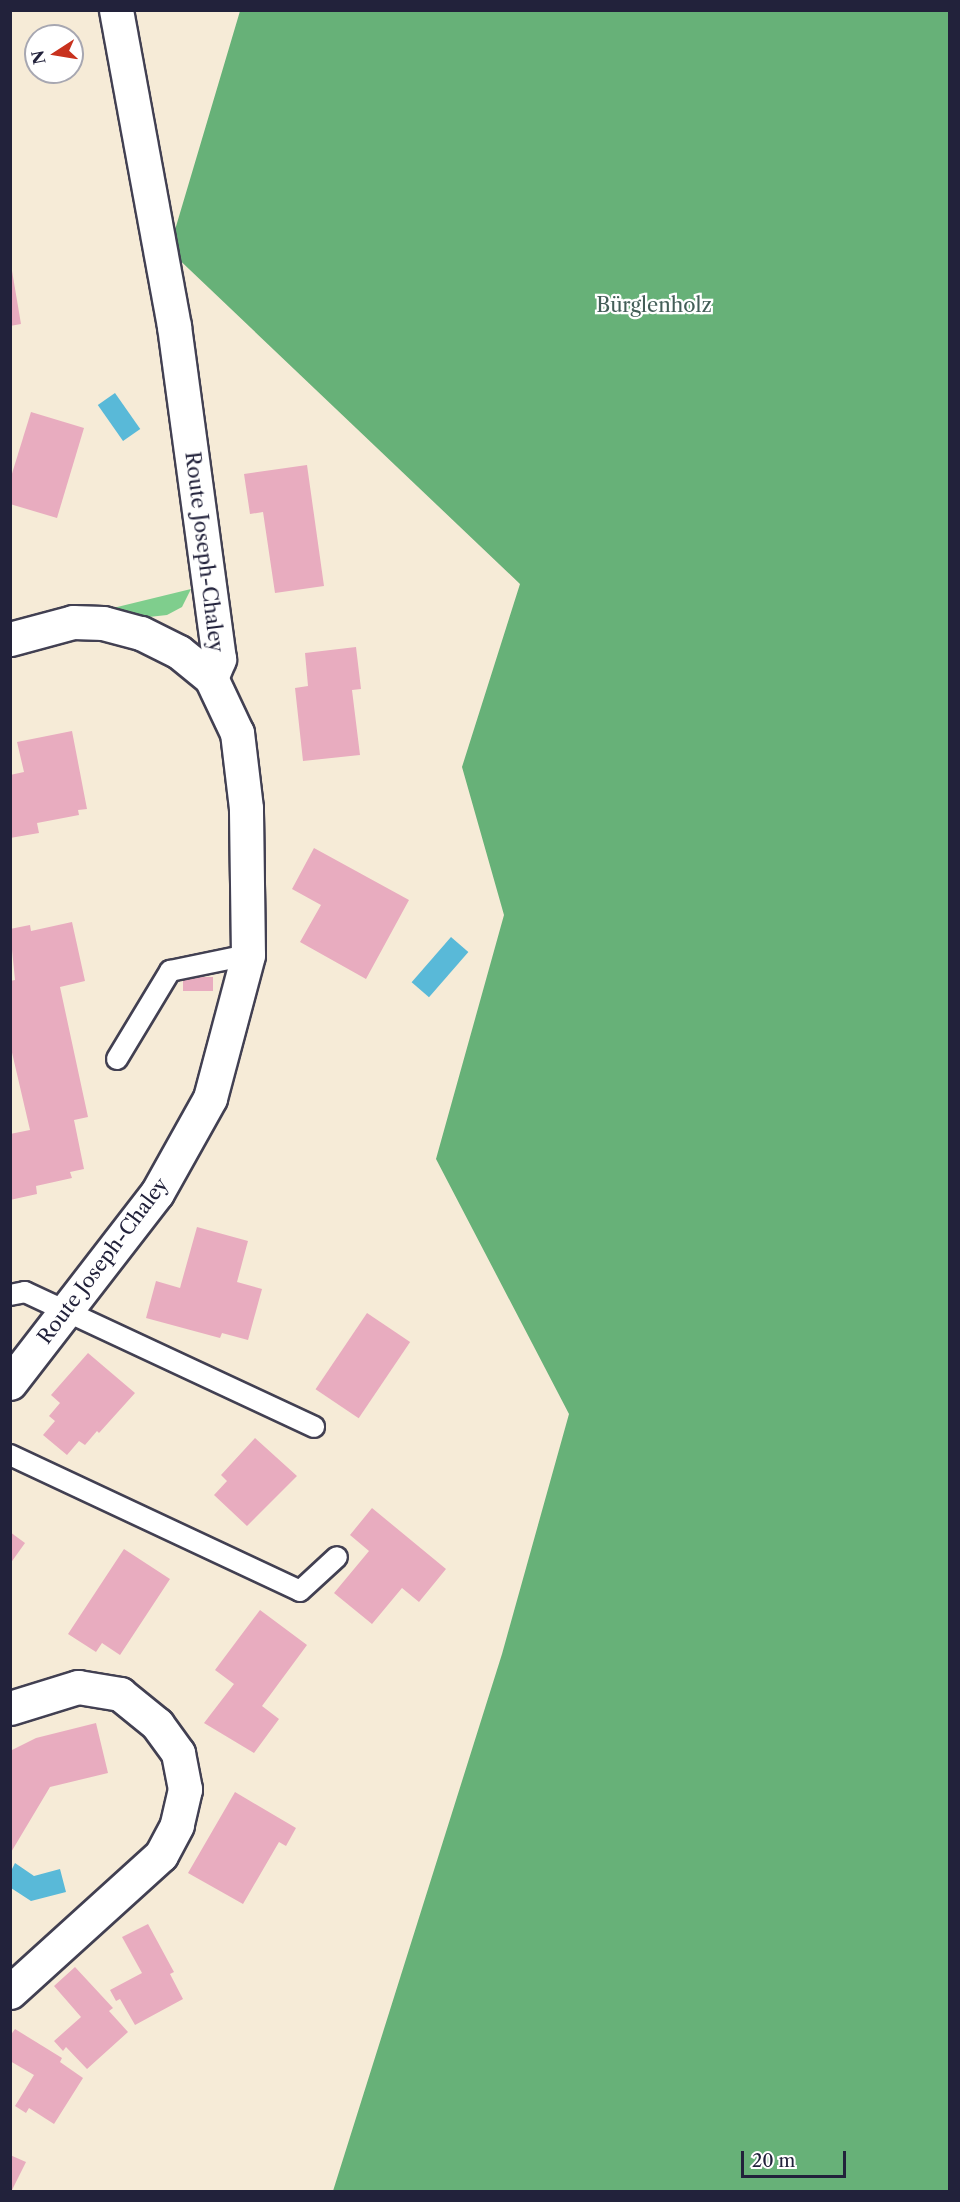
<!DOCTYPE html>
<meta charset="utf-8">
<style>
body{margin:0}
#map{position:relative;width:960px;height:2202px;overflow:hidden;background:#f6ebd7;font-family:"Libre Caslon Text",serif}
div>[style]{position:absolute}
.green>*{inset:0;background:#7fce8d}
.forest>*{inset:0;background:#67b178}
.water>*{inset:0;background:#59b9d8;transform-origin:0 0}
.building>*{inset:0;background:#e8acbf;transform-origin:0 0}
.roads{filter:drop-shadow(2px 0 #424052) drop-shadow(-2px 0 #424052) drop-shadow(0 2px #424052) drop-shadow(0 -2px #424052)}
.service>*{height:20px;margin:-10px;padding:0 10px;transform-origin:10px;border-radius:10px;background:#fff}
.minor>*{height:33px;margin:-16.5px;padding:0 16.5px;transform-origin:16.5px;border-radius:16.5px;background:#fff}
span{translate:-50% -50%;white-space:nowrap;text-align:center;line-height:1.15;-webkit-text-stroke:4.5px #fff;paint-order:stroke}
.park-label{font-size:20px;color:#435e58}
.street-label{font-size:20px;color:#22223b}
.frame{position:absolute;inset:0;border:12px solid #22223b;pointer-events:none}
.north{position:absolute;left:24px;top:24px;width:60px;height:60px;box-sizing:border-box;background:#fff;border:2px solid #a7a7b1;border-radius:50%;rotate:258deg;font-size:16px;font-weight:700;line-height:24px;text-align:center;color:#22223b}
.north::after{content:'';display:block;margin:auto;width:21px;height:27px;background:#c8321e;clip-path:polygon(50% 0,100% 100%,50% 72%,0 100%)}
.scale{position:absolute;left:741px;top:2151px;width:105px;height:27px;box-sizing:border-box;border:3px solid #22223b;border-top:0;padding-left:8px;font-size:18px;line-height:21px;white-space:nowrap;color:#22223b;-webkit-text-stroke:4px #fff;paint-order:stroke}
</style>
<div id="map">
<div class="green">
<div style="clip-path:polygon(191px 589px,182px 607px,167px 615px,149px 617px,109px 609px)"></div>
</div>
<div class="forest">
<div style="clip-path:polygon(240px 11px,949px 11px,949px 2191px,333px 2191px,502px 1654px,569px 1414px,436px 1159px,504px 915px,462px 767px,520px 584px,169px 250px)"></div>
</div>
<div class="water">
<div style="left:115px;top:393px;width:44px;height:21px;rotate:55deg"></div>
<div style="left:451px;top:937px;width:23px;height:60px;rotate:41deg"></div>
<div style="clip-path:polygon(15px 1863px,34px 1876px,60px 1869px,66px 1892px,31px 1901px,11px 1888px,11px 1871px)"></div>
</div>
<div class="building">
<div style="clip-path:polygon(10px 259px,21px 324px,10px 326px)"></div>
<div style="clip-path:polygon(31px 412px,84px 428px,57px 518px,10px 504px,10px 480px)"></div>
<div style="clip-path:polygon(307px 465px,324px 586px,275px 593px,263px 512px,250px 514px,244px 474px)"></div>
<div style="clip-path:polygon(356px 647px,361px 689px,352px 690px,360px 755px,303px 761px,295px 688px,308px 686px,305px 653px)"></div>
<div style="clip-path:polygon(72px 731px,87px 809px,78px 810px,79px 815px,37px 823px,39px 833px,10px 838px,10px 775px,24px 772px,17px 742px)"></div>
<div style="clip-path:polygon(314px 848px,409px 900px,366px 979px,300px 942px,321px 905px,292px 889px)"></div>
<div style="clip-path:polygon(72px 922px,85px 981px,60px 987px,88px 1117px,74px 1120px,84px 1169px,70px 1172px,72px 1178px,36px 1186px,37px 1194px,10px 1200px,10px 1134px,30px 1130px,10px 1044px,10px 981px,15px 980px,10px 929px,30px 925px,31px 931px)"></div>
<div style="left:183px;top:977px;width:30px;height:14px"></div>
<div style="clip-path:polygon(197px 1227px,248px 1241px,237px 1282px,262px 1289px,248px 1340px,222px 1333px,220px 1338px,146px 1318px,156px 1281px,180px 1288px)"></div>
<div style="left:367px;top:1313px;width:52px;height:92px;rotate:34deg"></div>
<div style="clip-path:polygon(88px 1353px,135px 1393px,99px 1433px,97px 1431px,85px 1445px,79px 1441px,67px 1455px,43px 1435px,55px 1421px,49px 1416px,60px 1403px,51px 1395px)"></div>
<div style="clip-path:polygon(255px 1438px,297px 1476px,247px 1526px,214px 1495px,227px 1481px,221px 1475px)"></div>
<div style="clip-path:polygon(372px 1508px,446px 1569px,419px 1602px,402px 1588px,372px 1624px,334px 1593px,369px 1551px,350px 1535px)"></div>
<div style="clip-path:polygon(10px 1532px,25px 1543px,10px 1564px)"></div>
<div style="clip-path:polygon(124px 1549px,170px 1579px,120px 1655px,102px 1643px,96px 1652px,68px 1634px)"></div>
<div style="clip-path:polygon(260px 1610px,307px 1645px,262px 1706px,279px 1719px,254px 1753px,204px 1723px,234px 1684px,215px 1670px)"></div>
<div style="clip-path:polygon(96px 1723px,108px 1773px,50px 1787px,10px 1854px,10px 1751px,36px 1738px)"></div>
<div style="clip-path:polygon(235px 1792px,296px 1828px,286px 1846px,279px 1842px,243px 1904px,188px 1873px)"></div>
<div style="clip-path:polygon(148px 1924px,174px 1972px,170px 1974px,183px 1999px,135px 2025px,120px 1999px,116px 2001px,110px 1990px,142px 1973px,122px 1937px)"></div>
<div style="clip-path:polygon(75px 1967px,113px 2008px,109px 2011px,128px 2032px,87px 2069px,66px 2047px,63px 2051px,54px 2041px,81px 2017px,54px 1986px)"></div>
<div style="clip-path:polygon(15px 2029px,62px 2058px,60px 2062px,83px 2078px,54px 2124px,29px 2108px,26px 2113px,15px 2106px,34px 2075px,10px 2061px,10px 2036px)"></div>
<div style="clip-path:polygon(10px 2155px,26px 2162px,11px 2192px,10px 2192px)"></div>
</div>
<div class="roads">
<div class="service">
<div style="left:117px;top:1059px;width:103px;rotate:-58.9deg"></div>
<div style="left:170px;top:971px;width:80px;rotate:-11.6deg"></div>
<div style="left:10px;top:1295px;width:15px;rotate:-11deg"></div>
<div style="left:25px;top:1292px;width:319px;rotate:25deg"></div>
<div style="left:10px;top:1455px;width:320px;rotate:25.1deg"></div>
<div style="left:300px;top:1591px;width:50px;rotate:-42.6deg"></div>
</div>
<div class="minor">
<div style="left:10px;top:639px;width:65px;rotate:-15.1deg"></div>
<div style="left:73px;top:622px;width:30px;rotate:2deg"></div>
<div style="left:103px;top:623px;width:39px;rotate:15deg"></div>
<div style="left:141px;top:633px;width:42px;rotate:26.6deg"></div>
<div style="left:179px;top:652px;width:41px;rotate:39.1deg"></div>
<div style="left:10px;top:1383px;width:240px;rotate:-52.3deg"></div>
<div style="left:157px;top:1193px;width:109px;rotate:-60.8deg"></div>
<div style="left:210px;top:1098px;width:148px;rotate:-75.1deg"></div>
<div style="left:248px;top:955px;width:147px;rotate:-90.8deg"></div>
<div style="left:246px;top:808px;width:76px;rotate:-96.8deg"></div>
<div style="left:237px;top:733px;width:61px;rotate:-115.3deg"></div>
<div style="left:211px;top:678px;width:21px;rotate:-67deg"></div>
<div style="left:219px;top:659px;width:336px;rotate:-97.7deg"></div>
<div style="left:174px;top:326px;width:321px;rotate:-100.4deg"></div>
<div style="left:10px;top:1708px;width:71px;rotate:-17.2deg"></div>
<div style="left:78px;top:1687px;width:43px;rotate:9.5deg"></div>
<div style="left:120px;top:1694px;width:48px;rotate:39deg"></div>
<div style="left:157px;top:1724px;width:36px;rotate:54deg"></div>
<div style="left:178px;top:1753px;width:37px;rotate:79deg"></div>
<div style="left:185px;top:1789px;width:37px;rotate:103deg"></div>
<div style="left:177px;top:1825px;width:34px;rotate:118deg"></div>
<div style="left:161px;top:1855px;width:204px;rotate:137.8deg"></div>
</div>
</div>
<div class="park-label">
<span style="left:654px;top:305px">Bürglenholz</span>
</div>
<div class="street-label">
<span style="left:204px;top:552px;rotate:83deg">Route Joseph-Chaley</span>
<span style="left:103px;top:1261px;rotate:-53deg">Route Joseph-Chaley</span>
</div>
<div class="frame"></div>
<div class="north">N</div>
<div class="scale">20 m</div>
</div>
